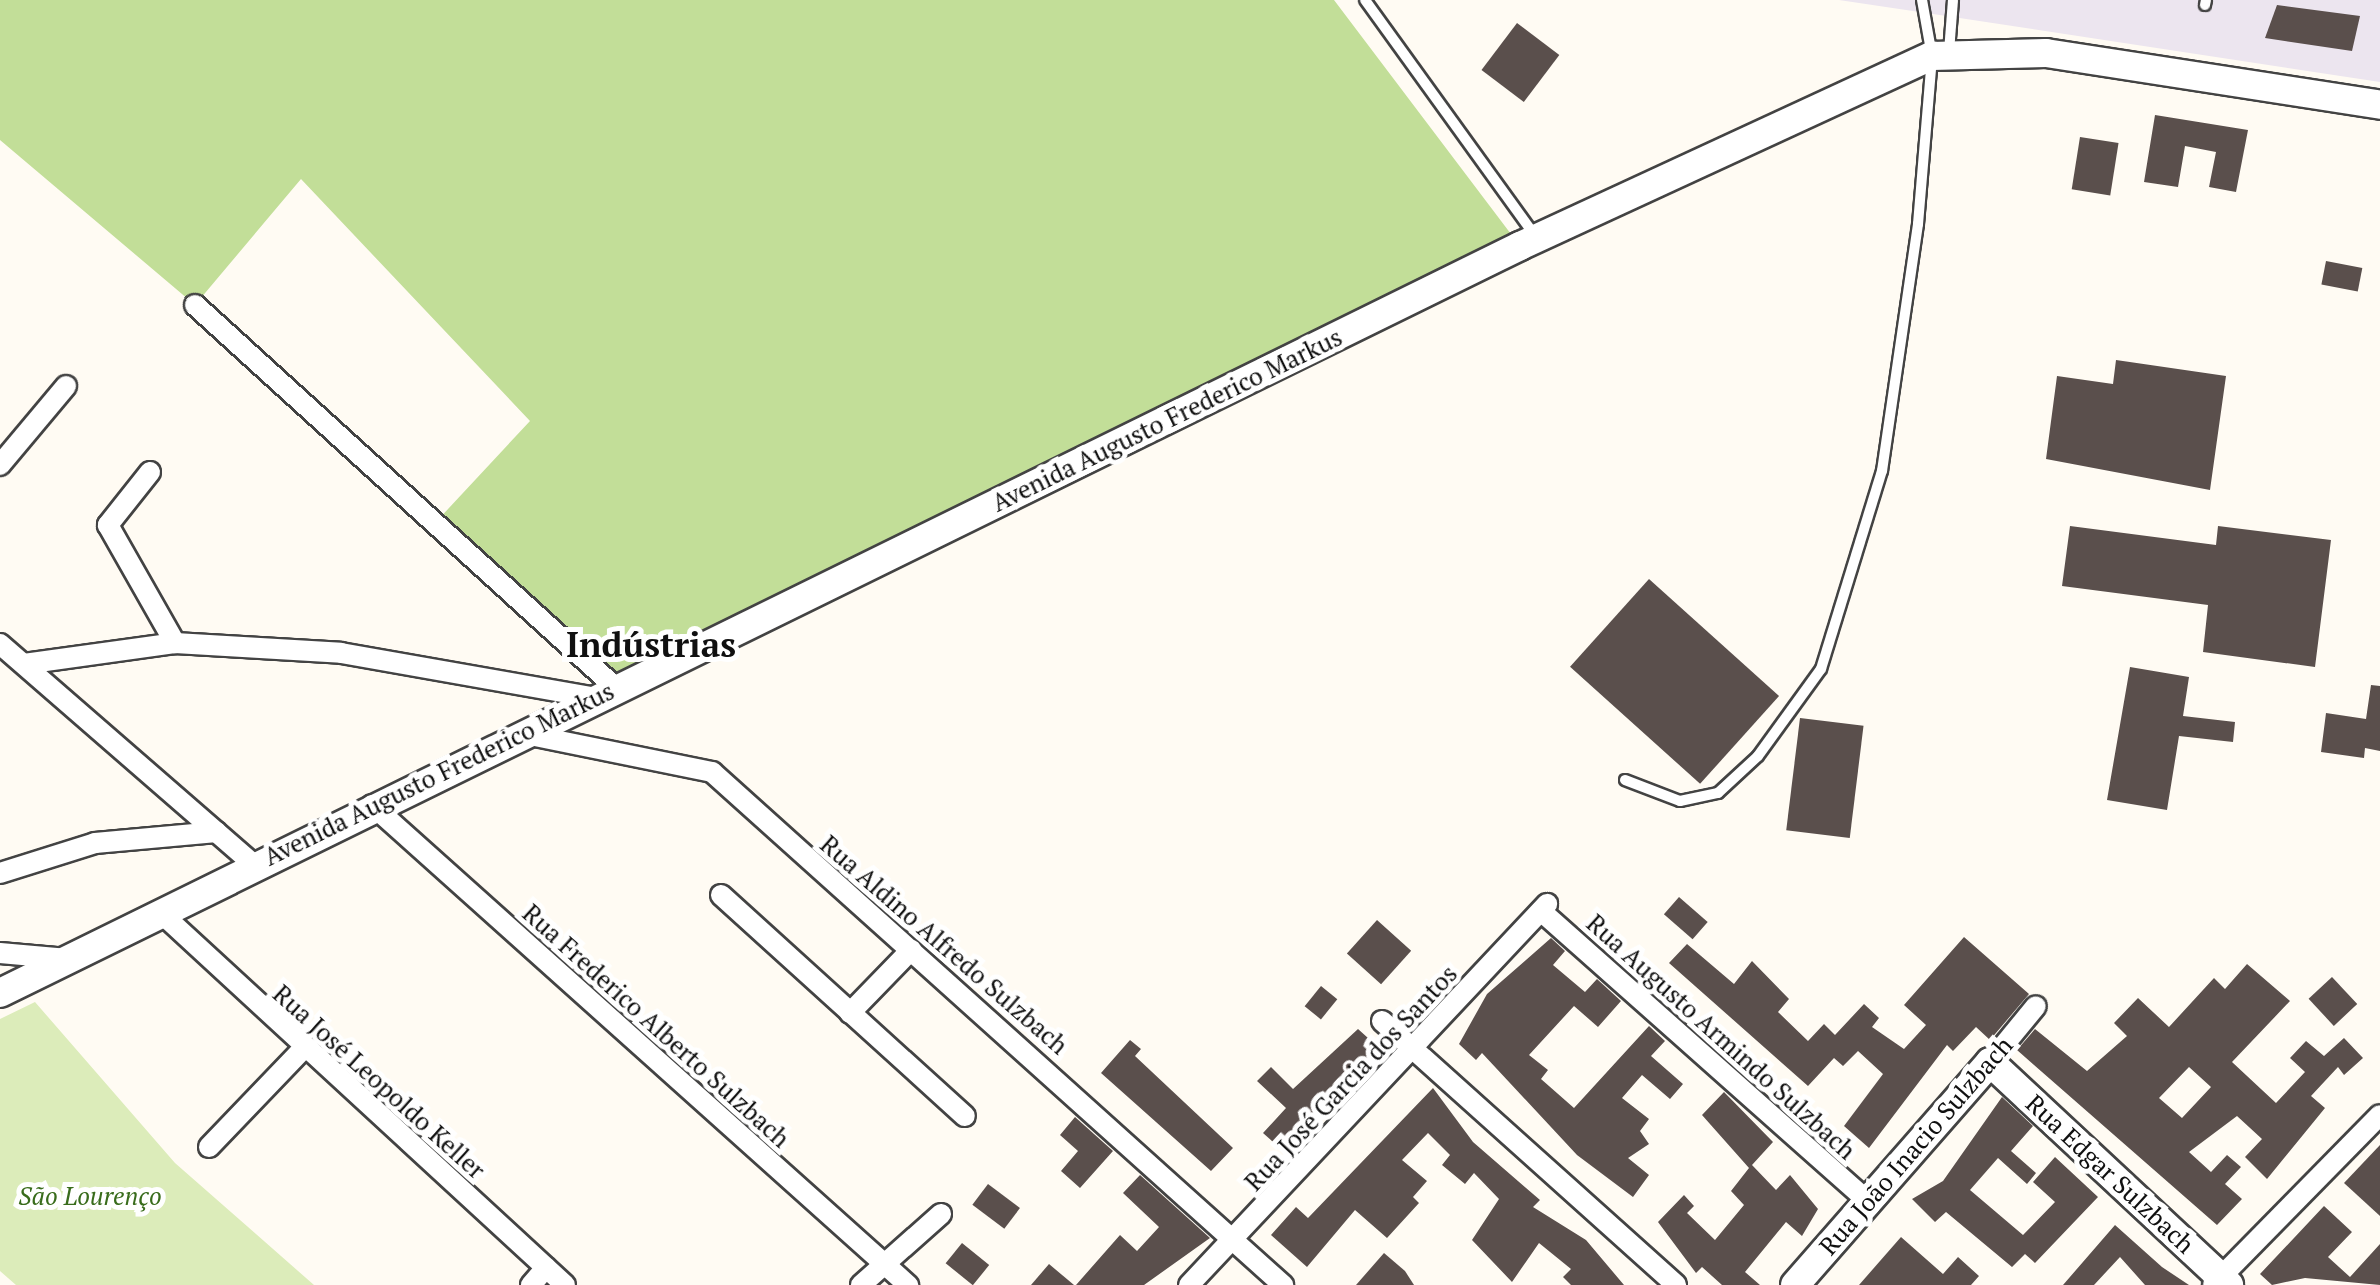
<!DOCTYPE html>
<meta charset="utf-8">
<style>
body{margin:0}
#map{position:relative;width:2380px;height:1285px;overflow:hidden;background:#fffbf3;font-family:"PT Serif",serif}
div>[style]{position:absolute}
.industrial>*{inset:0;background:#ece5ef}
.green>*{inset:0;background:#dcecba}
.forest>*{inset:0;background:#c2de98}
.building>*{inset:0;background:#5a4f4c;transform-origin:0 0}
.roads{filter:drop-shadow(2px 0 #434343) drop-shadow(-2px 0 #434343) drop-shadow(0 2px #434343) drop-shadow(0 -2px #434343)}
.service>*{height:10px;margin:-5px;padding:0 5px;transform-origin:5px;border-radius:5px;background:#fff}
.minor>*{height:20px;margin:-10px;padding:0 10px;transform-origin:10px;border-radius:10px;background:#fff}
.tertiary>*{height:28px;margin:-14px;padding:0 14px;transform-origin:14px;border-radius:14px;background:#fff}
span{translate:-50% -50%;white-space:nowrap;text-align:center;line-height:1.15;-webkit-text-stroke:10px #fff;paint-order:stroke}
.street-label{font-size:25px;color:#101010}
.park-label{font-size:25px;color:#396c1c;font-style:italic}
.district-label{font-size:35px;color:#101010;font-weight:700}
</style>
<div id="map">
<div class="industrial">
<div style="clip-path:polygon(1839px 0,2380px 0,2380px 82px,1953px 17px)"></div>
</div>
<div class="green">
<div style="clip-path:polygon(35px 1002px,175px 1163px,314px 1285px,16px 1285px,0 1271px,0 1019px)"></div>
</div>
<div class="forest">
<div style="clip-path:polygon(0 0,1334px 0,1520px 246px,616px 688px,435px 523px,530px 421px,301px 179px,195px 305px,0 140px)"></div>
</div>
<div class="building">
<div style="clip-path:polygon(2277px 5px,2360px 16px,2352px 51px,2265px 38px)"></div>
<div style="left:1517px;top:23px;width:53px;height:59px;rotate:37deg"></div>
<div style="clip-path:polygon(2155px 115px,2248px 130px,2236px 192px,2209px 187px,2216px 152px,2185px 146px,2178px 187px,2144px 182px)"></div>
<div style="left:2080px;top:137px;width:39px;height:53px;rotate:9deg"></div>
<div style="left:2326px;top:261px;width:37px;height:24px;rotate:11deg"></div>
<div style="clip-path:polygon(2116px 360px,2226px 376px,2210px 490px,2046px 459px,2057px 376px,2113px 384px)"></div>
<div style="clip-path:polygon(2070px 526px,2216px 545px,2218px 526px,2331px 540px,2315px 667px,2203px 652px,2208px 605px,2062px 586px)"></div>
<div style="left:1649px;top:579px;width:175px;height:118px;rotate:42deg"></div>
<div style="clip-path:polygon(2130px 667px,2189px 677px,2183px 716px,2235px 722px,2233px 742px,2179px 736px,2167px 810px,2107px 800px)"></div>
<div style="clip-path:polygon(2371px 685px,2380px 686px,2380px 751px,2365px 748px,2364px 758px,2321px 752px,2326px 713px,2366px 719px)"></div>
<div style="left:1800px;top:718px;width:64px;height:113px;rotate:7deg"></div>
<div style="left:1679px;top:897px;width:38px;height:23px;rotate:41deg"></div>
<div style="left:1377px;top:920px;width:46px;height:45px;rotate:42deg"></div>
<div style="clip-path:polygon(1964px 937px,2029px 994px,1990px 1040px,1976px 1027px,1953px 1051px,1947px 1045px,1869px 1148px,1844px 1126px,1883px 1074px,1858px 1051px,1843px 1066px,1834px 1058px,1808px 1086px,1669px 963px,1687px 944px,1734px 984px,1752px 961px,1789px 999px,1778px 1012px,1808px 1041px,1824px 1024px,1835px 1035px,1864px 1004px,1879px 1018px,1872px 1027px,1904px 1049px,1926px 1025px,1904px 1005px)"></div>
<div style="clip-path:polygon(1551px 938px,1565px 951px,1553px 965px,1585px 992px,1597px 979px,1621px 1001px,1598px 1027px,1574px 1006px,1529px 1055px,1548px 1070px,1541px 1079px,1574px 1108px,1649px 1026px,1665px 1041px,1651px 1056px,1683px 1084px,1670px 1099px,1642px 1075px,1622px 1098px,1649px 1119px,1640px 1131px,1649px 1144px,1628px 1158px,1649px 1175px,1633px 1197px,1577px 1155px,1482px 1053px,1476px 1060px,1459px 1044px,1487px 994px)"></div>
<div style="clip-path:polygon(evenodd,2247px 964px,2290px 1001px,2232px 1062px,2276px 1103px,2305px 1072px,2290px 1058px,2306px 1041px,2324px 1056px,2344px 1038px,2363px 1058px,2344px 1075px,2338px 1067px,2311px 1096px,2325px 1108px,2267px 1179px,2245px 1157px,2262px 1139px,2237px 1116px,2189px 1152px,2211px 1172px,2227px 1155px,2241px 1167px,2225px 1184px,2242px 1199px,2217px 1225px,2017px 1050px,2035px 1029px,2087px 1071px,2127px 1036px,2114px 1023px,2138px 998px,2169px 1027px,2214px 978px,2225px 989px,2247px 964px,2189px 1067px,2211px 1087px,2182px 1118px,2159px 1098px,2189px 1067px)"></div>
<div style="left:2332px;top:977px;width:37px;height:32px;rotate:47deg"></div>
<div style="left:1321px;top:986px;width:21px;height:26px;rotate:39deg"></div>
<div style="clip-path:polygon(1358px 1029px,1378px 1047px,1282px 1150px,1263px 1133px,1286px 1108px,1257px 1081px,1271px 1067px,1293px 1089px)"></div>
<div style="clip-path:polygon(1130px 1040px,1141px 1049px,1135px 1056px,1233px 1148px,1211px 1171px,1101px 1073px)"></div>
<div style="clip-path:polygon(1433px 1088px,1473px 1142px,1540px 1200px,1533px 1207px,1586px 1240px,1624px 1285px,1571px 1285px,1563px 1277px,1571px 1269px,1539px 1243px,1512px 1282px,1472px 1240px,1499px 1199px,1474px 1173px,1465px 1184px,1442px 1165px,1450px 1155px,1428px 1133px,1402px 1160px,1427px 1181px,1413px 1197px,1419px 1203px,1387px 1238px,1355px 1210px,1307px 1267px,1271px 1235px,1296px 1207px,1308px 1218px)"></div>
<div style="clip-path:polygon(1724px 1092px,1773px 1142px,1752px 1165px,1776px 1190px,1790px 1175px,1818px 1209px,1802px 1236px,1786px 1222px,1745px 1272px,1760px 1285px,1722px 1285px,1702px 1267px,1696px 1273px,1658px 1222px,1684px 1195px,1694px 1206px,1687px 1213px,1715px 1240px,1744px 1205px,1731px 1191px,1749px 1168px,1702px 1115px)"></div>
<div style="clip-path:polygon(2002px 1097px,2033px 1126px,2011px 1151px,2036px 1173px,2027px 1184px,1998px 1158px,1970px 1190px,2023px 1235px,2055px 1202px,2033px 1182px,2055px 1157px,2098px 1197px,2035px 1263px,2025px 1254px,2012px 1267px,1946px 1212px,1935px 1222px,1912px 1199px,1943px 1181px)"></div>
<div style="clip-path:polygon(1075px 1117px,1113px 1151px,1080px 1188px,1061px 1171px,1078px 1151px,1060px 1135px)"></div>
<div style="clip-path:polygon(2380px 1145px,2380px 1216px,2344px 1183px)"></div>
<div style="clip-path:polygon(1140px 1175px,1210px 1238px,1144px 1285px,1076px 1285px,1120px 1235px,1137px 1251px,1159px 1227px,1123px 1193px)"></div>
<div style="left:988px;top:1184px;width:40px;height:26px;rotate:37deg"></div>
<div style="clip-path:polygon(2324px 1206px,2352px 1232px,2328px 1257px,2350px 1277px,2380px 1244px,2380px 1285px,2305px 1278px,2272px 1285px,2260px 1274px)"></div>
<div style="clip-path:polygon(2115px 1225px,2162px 1267px,2189px 1285px,2145px 1285px,2120px 1257px,2094px 1285px,2063px 1285px)"></div>
<div style="clip-path:polygon(1901px 1237px,1943px 1274px,1958px 1257px,1979px 1276px,1971px 1285px,1859px 1285px)"></div>
<div style="left:962px;top:1243px;width:35px;height:26px;rotate:39deg"></div>
<div style="clip-path:polygon(1384px 1253px,1405px 1271px,1414px 1285px,1356px 1285px)"></div>
<div style="clip-path:polygon(1049px 1264px,1074px 1285px,1031px 1285px)"></div>
</div>
<div class="roads">
<div class="service">
<div style="left:1365px;top:0;width:292px;rotate:54.2deg"></div>
<div style="left:2205px;top:5px;width:5px;rotate:-79deg"></div>
<div style="left:1949px;top:52px;width:52px;rotate:-85.6deg"></div>
<div style="left:1625px;top:780px;width:59px;rotate:20.9deg"></div>
<div style="left:1680px;top:801px;width:39px;rotate:-12deg"></div>
<div style="left:1718px;top:793px;width:54px;rotate:-42.8deg"></div>
<div style="left:1758px;top:756px;width:107px;rotate:-54.1deg"></div>
<div style="left:1821px;top:669px;width:207px;rotate:-72.9deg"></div>
<div style="left:1882px;top:471px;width:250px;rotate:-81.7deg"></div>
<div style="left:1918px;top:224px;width:169px;rotate:-85.2deg"></div>
<div style="left:1932px;top:56px;width:57px;rotate:-100.1deg"></div>
</div>
<div class="minor">
<div style="left:195px;top:305px;width:569px;rotate:42.29deg"></div>
<div style="left:0;top:465px;width:103px;rotate:-50.1deg"></div>
<div style="left:150px;top:472px;width:68px;rotate:128.4deg"></div>
<div style="left:108px;top:525px;width:136px;rotate:60.4deg"></div>
<div style="left:0;top:644px;width:335px;rotate:41deg"></div>
<div style="left:24px;top:664px;width:152px;rotate:-7.9deg"></div>
<div style="left:175px;top:643px;width:166px;rotate:3.4deg"></div>
<div style="left:341px;top:653px;width:260px;rotate:10deg"></div>
<div style="left:525px;top:734px;width:191px;rotate:11.5deg"></div>
<div style="left:712px;top:772px;width:768px;rotate:41.94deg"></div>
<div style="left:372px;top:805px;width:720px;rotate:41.85deg"></div>
<div style="left:0;top:873px;width:100px;rotate:-17.5deg"></div>
<div style="left:95px;top:843px;width:122px;rotate:-5.2deg"></div>
<div style="left:721px;top:895px;width:329px;rotate:42.2deg"></div>
<div style="left:1541px;top:911px;width:437px;rotate:41.6deg"></div>
<div style="left:161px;top:913px;width:549px;rotate:42.64deg"></div>
<div style="left:0;top:953px;width:68px;rotate:5deg"></div>
<div style="left:850px;top:1013px;width:88px;rotate:-45.9deg"></div>
<div style="left:1382px;top:1021px;width:395px;rotate:41.9deg"></div>
<div style="left:1990px;top:1062px;width:72px;rotate:-50.6deg"></div>
<div style="left:209px;top:1147px;width:134px;rotate:-46.2deg"></div>
<div style="left:531px;top:1285px;width:23px;rotate:-49deg"></div>
<div style="left:861px;top:1285px;width:107px;rotate:-41.6deg"></div>
<div style="left:1189px;top:1285px;width:523px;rotate:-46.78deg"></div>
<div style="left:2213px;top:1285px;width:238px;rotate:-45.5deg"></div>
</div>
<div class="tertiary">
<div style="left:0;top:993px;width:1694px;rotate:-26.17deg"></div>
<div style="left:1520px;top:246px;width:454px;rotate:-24.8deg"></div>
<div style="left:1932px;top:56px;width:114px;rotate:-1.5deg"></div>
<div style="left:2046px;top:53px;width:338px;rotate:8.8deg"></div>
<div style="left:1795px;top:1285px;width:296px;rotate:-48.8deg"></div>
<div style="left:1990px;top:1062px;width:327px;rotate:43deg"></div>
</div>
</div>
<div class="street-label">
<span style="left:1167px;top:420px;rotate:-26deg">Avenida Augusto Frederico Markus</span>
<span style="left:439px;top:774px;rotate:-26deg">Avenida Augusto Frederico Markus</span>
<span style="left:944px;top:945px;rotate:41deg">Rua Aldino Alfredo Sulzbach</span>
<span style="left:656px;top:1026px;rotate:42deg">Rua Frederico Alberto Sulzbach</span>
<span style="left:1721px;top:1037px;rotate:42deg">Rua Augusto Armindo Sulzbach</span>
<span style="left:1351px;top:1078px;rotate:-47deg">Rua José Garcia dos Santos</span>
<span style="left:379px;top:1082px;rotate:42deg">Rua José Leopoldo Keller</span>
<span style="left:1916px;top:1146px;rotate:-49deg">Rua João Inacio Sulzbach</span>
<span style="left:2110px;top:1174px;rotate:43deg">Rua Edgar Sulzbach</span>
</div>
<div class="park-label">
<span style="left:90px;top:1196px">São Lourenço</span>
</div>
<div class="district-label">
<span style="left:651px;top:644px">Indústrias</span>
</div>
</div>
